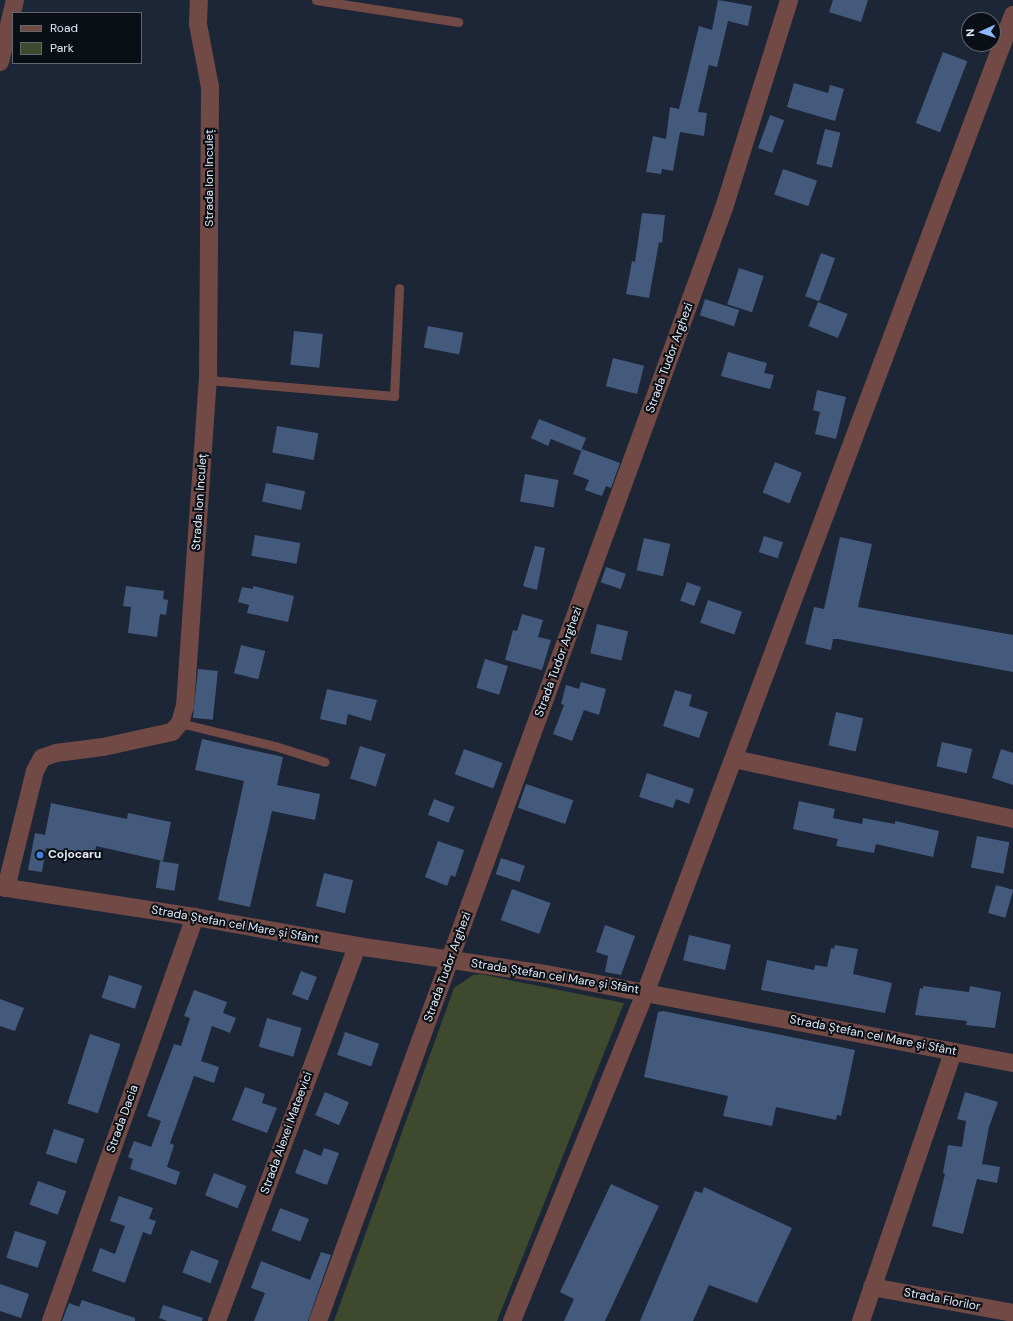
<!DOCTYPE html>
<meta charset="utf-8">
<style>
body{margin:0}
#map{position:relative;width:1013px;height:1321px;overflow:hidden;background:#1c2636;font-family:"DM Sans",sans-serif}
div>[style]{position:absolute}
.green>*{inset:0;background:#3e492e}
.building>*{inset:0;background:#435a7d;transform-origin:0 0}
.lane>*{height:9px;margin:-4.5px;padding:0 4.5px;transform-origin:4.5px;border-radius:4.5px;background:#714945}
.street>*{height:18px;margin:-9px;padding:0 9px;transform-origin:9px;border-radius:9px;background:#714945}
.dots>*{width:11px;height:11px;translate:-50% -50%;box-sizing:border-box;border:2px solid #0a0f16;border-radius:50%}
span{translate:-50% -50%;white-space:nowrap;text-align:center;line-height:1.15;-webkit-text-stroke:4px #0a0f16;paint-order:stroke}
.street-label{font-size:12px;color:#e3eaf5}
.poi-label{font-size:12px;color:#e3eaf5;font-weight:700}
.left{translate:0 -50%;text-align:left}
.legend{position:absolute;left:12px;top:12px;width:130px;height:52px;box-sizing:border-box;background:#0a0f16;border:1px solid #61676f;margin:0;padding:5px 7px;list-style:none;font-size:12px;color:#e3eaf5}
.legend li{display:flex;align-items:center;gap:8px;height:20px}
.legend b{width:20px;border:1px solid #61676f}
.north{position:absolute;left:961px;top:12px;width:40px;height:40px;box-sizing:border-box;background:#0a0f16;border:1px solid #61676f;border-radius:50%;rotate:267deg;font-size:11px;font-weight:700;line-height:16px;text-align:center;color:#e3eaf5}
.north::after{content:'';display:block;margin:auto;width:14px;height:18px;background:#8db9fc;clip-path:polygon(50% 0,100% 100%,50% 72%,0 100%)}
</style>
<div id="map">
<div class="green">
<div style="clip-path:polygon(480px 974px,624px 1003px,497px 1321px,334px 1321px,454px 988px,473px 975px)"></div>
</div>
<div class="building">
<div style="clip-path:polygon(718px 0,752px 6px,748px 26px,728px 21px,717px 67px,709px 65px,698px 112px,707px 113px,704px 136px,680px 132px,673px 171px,662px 169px,661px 174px,646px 172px,653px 136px,666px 139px,670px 107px,679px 109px,699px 26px,712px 30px)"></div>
<div style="clip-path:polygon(833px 0,868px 0,861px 22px,829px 12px)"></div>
<div style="left:943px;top:52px;width:26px;height:76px;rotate:21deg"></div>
<div style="clip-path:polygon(794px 83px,828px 93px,830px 85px,844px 89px,835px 121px,787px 107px)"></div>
<div style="left:770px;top:115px;width:15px;height:35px;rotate:20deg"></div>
<div style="left:825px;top:129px;width:16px;height:36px;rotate:14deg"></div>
<div style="left:783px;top:169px;width:36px;height:27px;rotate:19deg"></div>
<div style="clip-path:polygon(642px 213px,665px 215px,662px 243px,659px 242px,649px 298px,626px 294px,632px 261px,635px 262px)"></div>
<div style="left:821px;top:253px;width:15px;height:46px;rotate:20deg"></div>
<div style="left:739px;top:268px;width:26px;height:38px;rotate:18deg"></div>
<div style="left:705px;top:299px;width:36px;height:17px;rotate:18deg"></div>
<div style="left:818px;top:302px;width:32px;height:26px;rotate:22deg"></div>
<div style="left:428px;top:326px;width:36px;height:22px;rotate:11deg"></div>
<div style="left:294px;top:331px;width:29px;height:34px;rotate:6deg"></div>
<div style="clip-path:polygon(728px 352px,767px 363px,764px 373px,774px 375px,770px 389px,721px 376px)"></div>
<div style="left:613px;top:358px;width:32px;height:29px;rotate:14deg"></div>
<div style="clip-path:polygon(817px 390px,846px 397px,836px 439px,815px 434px,820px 412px,813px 410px)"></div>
<div style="clip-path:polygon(539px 419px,586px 438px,581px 451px,551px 439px,548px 446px,531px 438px)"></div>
<div style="left:277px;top:426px;width:42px;height:27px;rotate:10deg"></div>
<div style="clip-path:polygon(582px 449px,620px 463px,611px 488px,606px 486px,602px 496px,585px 490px,589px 480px,573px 474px)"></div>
<div style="left:775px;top:462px;width:29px;height:33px;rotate:22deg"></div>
<div style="left:525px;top:474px;width:34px;height:28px;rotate:10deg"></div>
<div style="left:266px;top:483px;width:40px;height:19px;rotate:12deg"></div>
<div style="left:255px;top:535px;width:46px;height:21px;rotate:10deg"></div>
<div style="left:764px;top:536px;width:20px;height:17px;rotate:18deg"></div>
<div style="clip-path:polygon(840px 537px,872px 544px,858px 607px,1013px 635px,1013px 672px,838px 639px,833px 639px,831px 650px,805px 644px,814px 607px,824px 609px)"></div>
<div style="left:644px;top:538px;width:27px;height:33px;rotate:13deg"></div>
<div style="clip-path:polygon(535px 546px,545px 548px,537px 590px,523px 586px)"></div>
<div style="left:606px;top:567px;width:21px;height:16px;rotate:19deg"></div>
<div style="left:687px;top:582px;width:15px;height:20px;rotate:20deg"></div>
<div style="clip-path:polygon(126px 586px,164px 591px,163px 599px,168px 600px,166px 615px,160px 614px,157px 637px,128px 633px,131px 607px,123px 606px)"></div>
<div style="clip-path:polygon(253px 586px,294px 596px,288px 622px,247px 613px,249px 605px,238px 602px,242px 587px,253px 589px)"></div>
<div style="left:708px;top:600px;width:36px;height:24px;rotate:19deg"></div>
<div style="clip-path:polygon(522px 614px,543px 620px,538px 637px,551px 640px,542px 670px,505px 660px,513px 630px,517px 631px)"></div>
<div style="left:597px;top:624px;width:32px;height:30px;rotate:13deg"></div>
<div style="left:241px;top:645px;width:25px;height:29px;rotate:14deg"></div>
<div style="left:485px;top:659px;width:24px;height:30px;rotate:17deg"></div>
<div style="left:198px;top:669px;width:20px;height:49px;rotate:6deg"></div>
<div style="clip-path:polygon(581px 682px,606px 689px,599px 715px,584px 710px,572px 741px,553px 734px,564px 705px,561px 704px,566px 685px,579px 689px)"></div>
<div style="clip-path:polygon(327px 689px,377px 700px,371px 721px,348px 714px,346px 725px,320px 719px)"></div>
<div style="clip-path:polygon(675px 690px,692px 695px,689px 706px,708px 712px,699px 738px,663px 726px)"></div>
<div style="left:836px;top:712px;width:28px;height:34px;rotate:13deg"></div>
<div style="clip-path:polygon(202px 739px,283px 757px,277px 785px,320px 794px,315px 820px,272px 811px,250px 907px,218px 900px,244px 781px,195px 770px)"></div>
<div style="left:942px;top:742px;width:31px;height:25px;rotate:13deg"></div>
<div style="left:360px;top:746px;width:27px;height:34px;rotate:17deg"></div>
<div style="left:464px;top:749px;width:41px;height:27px;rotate:20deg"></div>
<div style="clip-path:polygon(1001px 749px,1013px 753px,1013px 785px,992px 778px)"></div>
<div style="clip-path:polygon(647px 773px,694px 789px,689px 804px,676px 799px,673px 808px,639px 797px)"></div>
<div style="left:526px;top:784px;width:50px;height:25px;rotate:19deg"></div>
<div style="left:434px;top:799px;width:22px;height:17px;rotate:21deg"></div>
<div style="clip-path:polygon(799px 801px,835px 809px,833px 818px,862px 824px,863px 818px,895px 824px,895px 821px,939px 831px,933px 857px,876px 844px,874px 853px,836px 846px,838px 839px,793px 829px)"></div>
<div style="clip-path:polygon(51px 803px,127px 819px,128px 813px,171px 822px,163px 861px,96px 846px,94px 858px,46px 848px,42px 872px,28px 870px,35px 833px,45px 835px)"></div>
<div style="left:977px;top:836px;width:33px;height:32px;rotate:11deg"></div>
<div style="clip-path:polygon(438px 841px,464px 850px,455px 877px,451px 875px,447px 886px,425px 877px)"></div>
<div style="left:501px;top:858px;width:25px;height:17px;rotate:18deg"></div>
<div style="left:160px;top:861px;width:19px;height:27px;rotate:9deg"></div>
<div style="left:324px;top:873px;width:30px;height:34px;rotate:14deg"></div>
<div style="left:996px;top:885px;width:18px;height:29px;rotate:16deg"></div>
<div style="left:512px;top:889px;width:41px;height:33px;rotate:20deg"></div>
<div style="clip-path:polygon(605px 925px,635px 936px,621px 975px,605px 972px,608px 956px,596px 952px)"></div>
<div style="left:689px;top:935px;width:43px;height:26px;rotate:13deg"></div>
<div style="clip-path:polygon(835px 945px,858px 949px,853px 974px,892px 983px,885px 1013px,761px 990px,767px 960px,814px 970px,815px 965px,827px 967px,831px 948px,834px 949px)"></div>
<div style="left:301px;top:971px;width:17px;height:25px;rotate:21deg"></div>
<div style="left:109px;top:975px;width:35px;height:24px;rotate:18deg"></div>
<div style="clip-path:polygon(923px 986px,969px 992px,970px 986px,1001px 992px,995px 1028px,966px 1025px,967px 1021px,915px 1015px,920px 988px,923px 989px)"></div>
<div style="clip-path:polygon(194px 990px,227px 1002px,223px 1013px,236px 1018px,230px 1033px,212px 1026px,201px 1061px,219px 1067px,214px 1083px,194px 1076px,170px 1143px,174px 1145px,167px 1167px,180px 1172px,176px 1185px,130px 1169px,133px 1159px,128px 1157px,134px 1141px,151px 1147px,161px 1121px,147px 1116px,174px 1044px,181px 1046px,190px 1018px,184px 1016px)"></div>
<div style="clip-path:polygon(0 999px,24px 1008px,15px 1031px,0 1026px)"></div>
<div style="clip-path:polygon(663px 1011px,855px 1050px,841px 1116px,837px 1115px,836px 1120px,776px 1107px,772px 1126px,723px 1116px,728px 1096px,644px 1077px,658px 1012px)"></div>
<div style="left:267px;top:1018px;width:36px;height:30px;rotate:16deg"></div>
<div style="left:345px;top:1032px;width:36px;height:24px;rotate:19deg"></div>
<div style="left:90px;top:1034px;width:32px;height:73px;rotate:18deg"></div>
<div style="clip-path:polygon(245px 1087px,265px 1094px,262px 1103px,277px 1108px,267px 1133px,232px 1120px)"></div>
<div style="left:325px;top:1092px;width:26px;height:25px;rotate:23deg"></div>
<div style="clip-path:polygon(965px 1092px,998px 1102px,989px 1127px,982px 1164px,1000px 1167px,997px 1183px,977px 1179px,963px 1234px,932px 1226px,945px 1174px,943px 1173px,948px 1145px,962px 1147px,966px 1121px,957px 1119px)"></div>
<div style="left:54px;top:1129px;width:32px;height:26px;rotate:18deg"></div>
<div style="clip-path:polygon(324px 1148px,339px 1153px,327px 1185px,295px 1173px,304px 1149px,321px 1156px)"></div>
<div style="left:214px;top:1173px;width:35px;height:24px;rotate:22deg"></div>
<div style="left:38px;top:1181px;width:30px;height:25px;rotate:20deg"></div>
<div style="clip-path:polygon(611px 1184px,659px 1206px,605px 1321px,564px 1321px,574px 1299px,560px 1292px)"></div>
<div style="clip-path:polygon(704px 1187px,792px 1228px,757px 1303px,709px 1285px,693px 1321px,640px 1321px,695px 1191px,702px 1193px)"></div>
<div style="clip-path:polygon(119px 1196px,153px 1208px,149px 1219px,156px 1221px,151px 1235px,143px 1232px,125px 1283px,92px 1271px,100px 1248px,115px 1254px,125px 1226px,110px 1221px)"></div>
<div style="left:280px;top:1208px;width:31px;height:24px;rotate:21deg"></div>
<div style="left:15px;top:1231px;width:33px;height:28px;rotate:18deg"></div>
<div style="left:191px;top:1250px;width:30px;height:24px;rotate:21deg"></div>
<div style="clip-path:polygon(321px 1252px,331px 1255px,308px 1321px,254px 1321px,265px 1293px,251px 1288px,261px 1261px,310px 1280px)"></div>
<div style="clip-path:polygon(0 1284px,29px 1294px,21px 1318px,0 1311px)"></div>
<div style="clip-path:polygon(82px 1300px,135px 1318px,135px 1321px,62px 1321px,69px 1303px,79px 1307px)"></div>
<div style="clip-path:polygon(163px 1305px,203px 1318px,202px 1321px,167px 1321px,159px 1318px)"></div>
</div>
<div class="lane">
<div style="left:316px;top:0;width:144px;rotate:8.8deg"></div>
<div style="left:208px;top:380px;width:187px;rotate:4.9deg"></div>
<div style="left:394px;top:396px;width:108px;rotate:-87.3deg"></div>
<div style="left:180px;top:723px;width:98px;rotate:13.6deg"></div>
<div style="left:275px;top:746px;width:52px;rotate:17.7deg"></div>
</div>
<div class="street">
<div style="left:0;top:62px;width:64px;rotate:-76.4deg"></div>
<div style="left:734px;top:759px;width:285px;rotate:12.1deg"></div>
<div style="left:0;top:887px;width:197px;rotate:8.7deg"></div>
<div style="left:195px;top:917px;width:165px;rotate:10.1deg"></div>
<div style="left:357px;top:946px;width:191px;rotate:8.4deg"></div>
<div style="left:546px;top:974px;width:475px;rotate:10.8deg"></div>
<div style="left:6px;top:888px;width:121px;rotate:-76.1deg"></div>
<div style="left:35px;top:771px;width:15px;rotate:-62deg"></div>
<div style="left:42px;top:758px;width:15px;rotate:-20deg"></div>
<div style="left:56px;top:753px;width:47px;rotate:-7.3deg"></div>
<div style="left:103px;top:747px;width:71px;rotate:-12.3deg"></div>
<div style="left:172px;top:732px;width:12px;rotate:-48deg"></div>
<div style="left:180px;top:723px;width:18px;rotate:-74deg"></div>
<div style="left:185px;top:706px;width:327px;rotate:-86deg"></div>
<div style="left:208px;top:380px;width:293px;rotate:-89.6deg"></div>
<div style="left:210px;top:87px;width:64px;rotate:-100.8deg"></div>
<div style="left:198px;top:24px;width:24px;rotate:-88deg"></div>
<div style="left:872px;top:1287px;width:143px;rotate:10.4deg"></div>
<div style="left:51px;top:1321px;width:429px;rotate:-70.4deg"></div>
<div style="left:217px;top:1321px;width:400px;rotate:-69.5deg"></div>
<div style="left:318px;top:1321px;width:1185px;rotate:-69.96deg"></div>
<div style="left:724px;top:208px;width:218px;rotate:-72.6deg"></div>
<div style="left:512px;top:1321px;width:356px;rotate:-67.9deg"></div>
<div style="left:646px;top:991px;width:1043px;rotate:-69.39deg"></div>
<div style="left:861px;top:1321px;width:284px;rotate:-71.1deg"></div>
</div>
<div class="dots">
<div style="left:40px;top:855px;background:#3f7fe0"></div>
</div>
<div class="street-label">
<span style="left:210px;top:178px;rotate:-90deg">Strada Ion Inculeț</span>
<span style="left:670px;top:358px;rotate:-70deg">Strada Tudor Arghezi</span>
<span style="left:200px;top:502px;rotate:-86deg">Strada Ion Inculeț</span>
<span style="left:559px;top:662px;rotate:-70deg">Strada Tudor Arghezi</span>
<span style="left:235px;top:925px;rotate:10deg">Strada Ștefan cel Mare și Sfânt</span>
<span style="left:448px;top:967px;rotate:-70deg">Strada Tudor Arghezi</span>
<span style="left:555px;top:977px;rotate:9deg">Strada Ștefan cel Mare și Sfânt</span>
<span style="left:873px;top:1036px;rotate:11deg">Strada Ștefan cel Mare și Sfânt</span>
<span style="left:123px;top:1119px;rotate:-70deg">Strada Dacia</span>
<span style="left:287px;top:1133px;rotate:-70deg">Strada Alexei Mateevici</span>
<span style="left:942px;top:1300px;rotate:11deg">Strada Florilor</span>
</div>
<div class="poi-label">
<span class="left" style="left:48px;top:855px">Cojocaru</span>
</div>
<ul class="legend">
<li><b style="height:5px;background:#714945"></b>Road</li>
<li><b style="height:11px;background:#3e492e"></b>Park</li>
</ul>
<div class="north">N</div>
</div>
